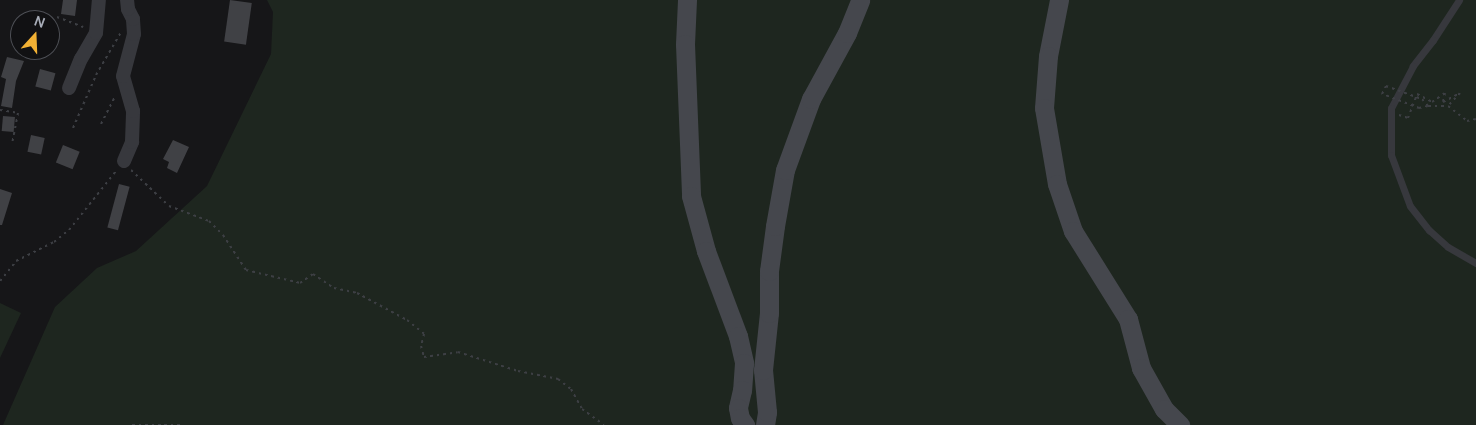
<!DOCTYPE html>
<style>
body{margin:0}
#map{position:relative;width:1476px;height:425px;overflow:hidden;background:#161618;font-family:Manrope,sans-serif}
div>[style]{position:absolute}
.green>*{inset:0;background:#1e261f}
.building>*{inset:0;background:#404145;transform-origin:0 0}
.path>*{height:2px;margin-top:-1px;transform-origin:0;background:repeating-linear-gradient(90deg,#3d3f44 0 2.5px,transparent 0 6.5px)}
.lane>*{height:7px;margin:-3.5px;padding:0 3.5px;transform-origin:3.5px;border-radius:3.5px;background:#37383d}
.street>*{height:14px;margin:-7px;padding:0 7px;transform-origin:7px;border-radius:7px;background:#37383d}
.secondary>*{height:19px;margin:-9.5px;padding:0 9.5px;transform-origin:9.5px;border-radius:9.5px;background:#45474d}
.path-bridge>*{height:2px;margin-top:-1px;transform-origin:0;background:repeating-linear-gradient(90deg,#3d3f44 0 2.5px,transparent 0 6.5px)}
span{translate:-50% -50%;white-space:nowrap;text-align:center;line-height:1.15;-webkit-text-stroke:4px #111113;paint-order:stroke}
.north{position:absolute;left:10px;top:10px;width:50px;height:50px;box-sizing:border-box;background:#111113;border:1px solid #4d4f55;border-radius:50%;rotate:20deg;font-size:14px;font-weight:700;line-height:20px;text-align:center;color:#a8adb8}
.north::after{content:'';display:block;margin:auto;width:18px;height:22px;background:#f2b134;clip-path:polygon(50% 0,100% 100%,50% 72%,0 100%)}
</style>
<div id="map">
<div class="green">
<div style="clip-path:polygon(267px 0,1476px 0,1476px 425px,3px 425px,55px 307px,97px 268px,136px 251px,207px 186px,271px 54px,273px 12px)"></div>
<div style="clip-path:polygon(0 303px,21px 313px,0 358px)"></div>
</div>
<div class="building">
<div style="clip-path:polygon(63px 0,77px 0,75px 16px,61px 14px)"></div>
<div style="left:230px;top:0;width:22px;height:42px;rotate:8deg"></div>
<div style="clip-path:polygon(7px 57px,24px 61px,16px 81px,12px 108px,1px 106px,6px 79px,1px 77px)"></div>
<div style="left:40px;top:69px;width:16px;height:18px;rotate:15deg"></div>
<div style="left:3px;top:116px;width:12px;height:15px;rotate:5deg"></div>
<div style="left:31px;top:135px;width:14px;height:17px;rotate:12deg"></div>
<div style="clip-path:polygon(173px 140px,189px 147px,177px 173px,167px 168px,169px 162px,163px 159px)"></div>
<div style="left:63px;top:145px;width:18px;height:19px;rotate:22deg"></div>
<div style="left:119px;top:184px;width:11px;height:45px;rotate:15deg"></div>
<div style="clip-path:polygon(0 189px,12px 193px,2px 225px,0 225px)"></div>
</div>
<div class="path">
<div style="left:57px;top:17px;width:28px;rotate:21deg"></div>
<div style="left:1428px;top:106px;width:20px"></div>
<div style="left:1448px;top:106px;width:24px;rotate:38deg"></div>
<div style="left:1467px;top:121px;width:9px;rotate:-13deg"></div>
<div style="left:1419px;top:108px;width:9px;rotate:-13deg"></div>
<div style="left:1428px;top:106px;width:9px;rotate:-131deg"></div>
<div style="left:0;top:110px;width:18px;rotate:9deg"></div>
<div style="left:18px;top:113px;width:32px;rotate:101deg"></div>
<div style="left:1399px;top:115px;width:9px;rotate:18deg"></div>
<div style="left:1408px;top:118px;width:26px;rotate:-69deg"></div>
<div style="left:1417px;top:94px;width:17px;rotate:28deg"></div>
<div style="left:1432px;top:102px;width:16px;rotate:-35deg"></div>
<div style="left:1445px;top:93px;width:9px;rotate:103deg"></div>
<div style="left:1443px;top:102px;width:19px;rotate:-28deg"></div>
<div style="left:1460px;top:93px;width:18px;rotate:133deg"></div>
<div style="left:101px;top:124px;width:30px;rotate:-63deg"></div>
<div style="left:73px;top:128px;width:58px;rotate:-66.5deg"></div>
<div style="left:96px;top:75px;width:48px;rotate:-59.7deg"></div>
<div style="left:131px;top:170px;width:52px;rotate:43.5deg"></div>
<div style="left:169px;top:206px;width:43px;rotate:20.6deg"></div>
<div style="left:209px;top:221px;width:20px;rotate:45deg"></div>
<div style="left:223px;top:235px;width:42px;rotate:56.7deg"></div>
<div style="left:246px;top:270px;width:56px;rotate:13.5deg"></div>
<div style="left:300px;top:283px;width:16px;rotate:-35deg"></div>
<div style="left:313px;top:274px;width:25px;rotate:34deg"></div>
<div style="left:334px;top:288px;width:24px;rotate:12deg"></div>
<div style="left:357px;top:293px;width:57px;rotate:28.4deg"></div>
<div style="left:407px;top:320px;width:22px;rotate:39deg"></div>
<div style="left:424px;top:334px;width:12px;rotate:104deg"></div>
<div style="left:421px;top:346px;width:11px;rotate:75deg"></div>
<div style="left:424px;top:357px;width:34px;rotate:-8deg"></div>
<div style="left:458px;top:352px;width:63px;rotate:17.6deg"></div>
<div style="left:518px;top:371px;width:41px;rotate:11.3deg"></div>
<div style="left:558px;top:379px;width:16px;rotate:38deg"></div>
<div style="left:571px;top:389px;width:23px;rotate:61deg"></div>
<div style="left:582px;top:409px;width:27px;rotate:36deg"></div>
<div style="left:0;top:281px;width:26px;rotate:-51deg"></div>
<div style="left:16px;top:261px;width:42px;rotate:-26.6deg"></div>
<div style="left:54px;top:242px;width:19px;rotate:-39deg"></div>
<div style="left:69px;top:230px;width:75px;rotate:-51.5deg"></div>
<div style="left:132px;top:425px;width:52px"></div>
</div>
<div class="lane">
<div style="left:1459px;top:0;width:48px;rotate:123deg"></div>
<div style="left:1433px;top:40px;width:33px;rotate:128deg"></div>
<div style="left:1413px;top:66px;width:47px;rotate:117.6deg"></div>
<div style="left:1391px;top:108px;width:47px;rotate:90deg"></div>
<div style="left:1391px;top:155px;width:54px;rotate:69.6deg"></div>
<div style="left:1410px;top:206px;width:31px;rotate:52deg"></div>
<div style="left:1429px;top:230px;width:25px;rotate:42deg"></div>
<div style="left:1448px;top:247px;width:32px;rotate:30deg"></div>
</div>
<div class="street">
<div style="left:69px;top:88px;width:31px;rotate:-68deg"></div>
<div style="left:81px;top:59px;width:30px;rotate:-60deg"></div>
<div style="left:96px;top:33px;width:33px;rotate:-85deg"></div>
<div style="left:124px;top:161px;width:21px;rotate:-67deg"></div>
<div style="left:132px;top:142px;width:31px;rotate:-88deg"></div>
<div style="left:133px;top:111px;width:36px;rotate:-106deg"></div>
<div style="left:123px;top:76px;width:43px;rotate:-75.3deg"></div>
<div style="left:134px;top:34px;width:15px;rotate:-94deg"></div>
<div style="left:133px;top:19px;width:11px;rotate:-117deg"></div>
<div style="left:128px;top:9px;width:9px;rotate:-96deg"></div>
</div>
<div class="secondary">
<div style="left:687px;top:0;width:44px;rotate:92.6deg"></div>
<div style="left:685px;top:44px;width:152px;rotate:87.7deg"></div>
<div style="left:691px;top:196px;width:57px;rotate:74.7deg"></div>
<div style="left:706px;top:251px;width:91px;rotate:69.4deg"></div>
<div style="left:738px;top:336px;width:28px;rotate:77deg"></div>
<div style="left:744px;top:363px;width:27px;rotate:94deg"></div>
<div style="left:742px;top:390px;width:18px;rotate:103deg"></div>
<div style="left:738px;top:408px;width:10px;rotate:79deg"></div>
<div style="left:740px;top:418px;width:9px;rotate:54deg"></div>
<div style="left:1059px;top:0;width:57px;rotate:101.1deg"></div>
<div style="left:1048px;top:56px;width:52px;rotate:94.4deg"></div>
<div style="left:1044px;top:108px;width:77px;rotate:80.3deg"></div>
<div style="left:1057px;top:184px;width:50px;rotate:71.2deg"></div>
<div style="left:1073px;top:231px;width:104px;rotate:58deg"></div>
<div style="left:1128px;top:319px;width:51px;rotate:75.1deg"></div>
<div style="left:1141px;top:368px;width:47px;rotate:60.7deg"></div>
<div style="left:1164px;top:409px;width:23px;rotate:45deg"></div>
<div style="left:765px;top:425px;width:13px;rotate:-81deg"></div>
<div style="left:767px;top:412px;width:42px;rotate:-95.4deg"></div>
<div style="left:763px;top:370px;width:57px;rotate:-84deg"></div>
<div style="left:769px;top:313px;width:42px;rotate:-90deg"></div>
<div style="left:769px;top:271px;width:45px;rotate:-82.4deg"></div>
<div style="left:775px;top:226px;width:57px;rotate:-79.9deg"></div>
<div style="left:785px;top:170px;width:76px;rotate:-69.9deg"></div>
<div style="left:811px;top:99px;width:75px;rotate:-61.4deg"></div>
<div style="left:847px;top:33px;width:35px;rotate:-68deg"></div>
</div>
<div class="path-bridge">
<div style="left:1419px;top:108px;width:40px;rotate:-159deg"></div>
<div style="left:1382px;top:94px;width:9px;rotate:-63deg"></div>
<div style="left:1386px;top:86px;width:38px;rotate:20deg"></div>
</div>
<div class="north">N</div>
</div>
